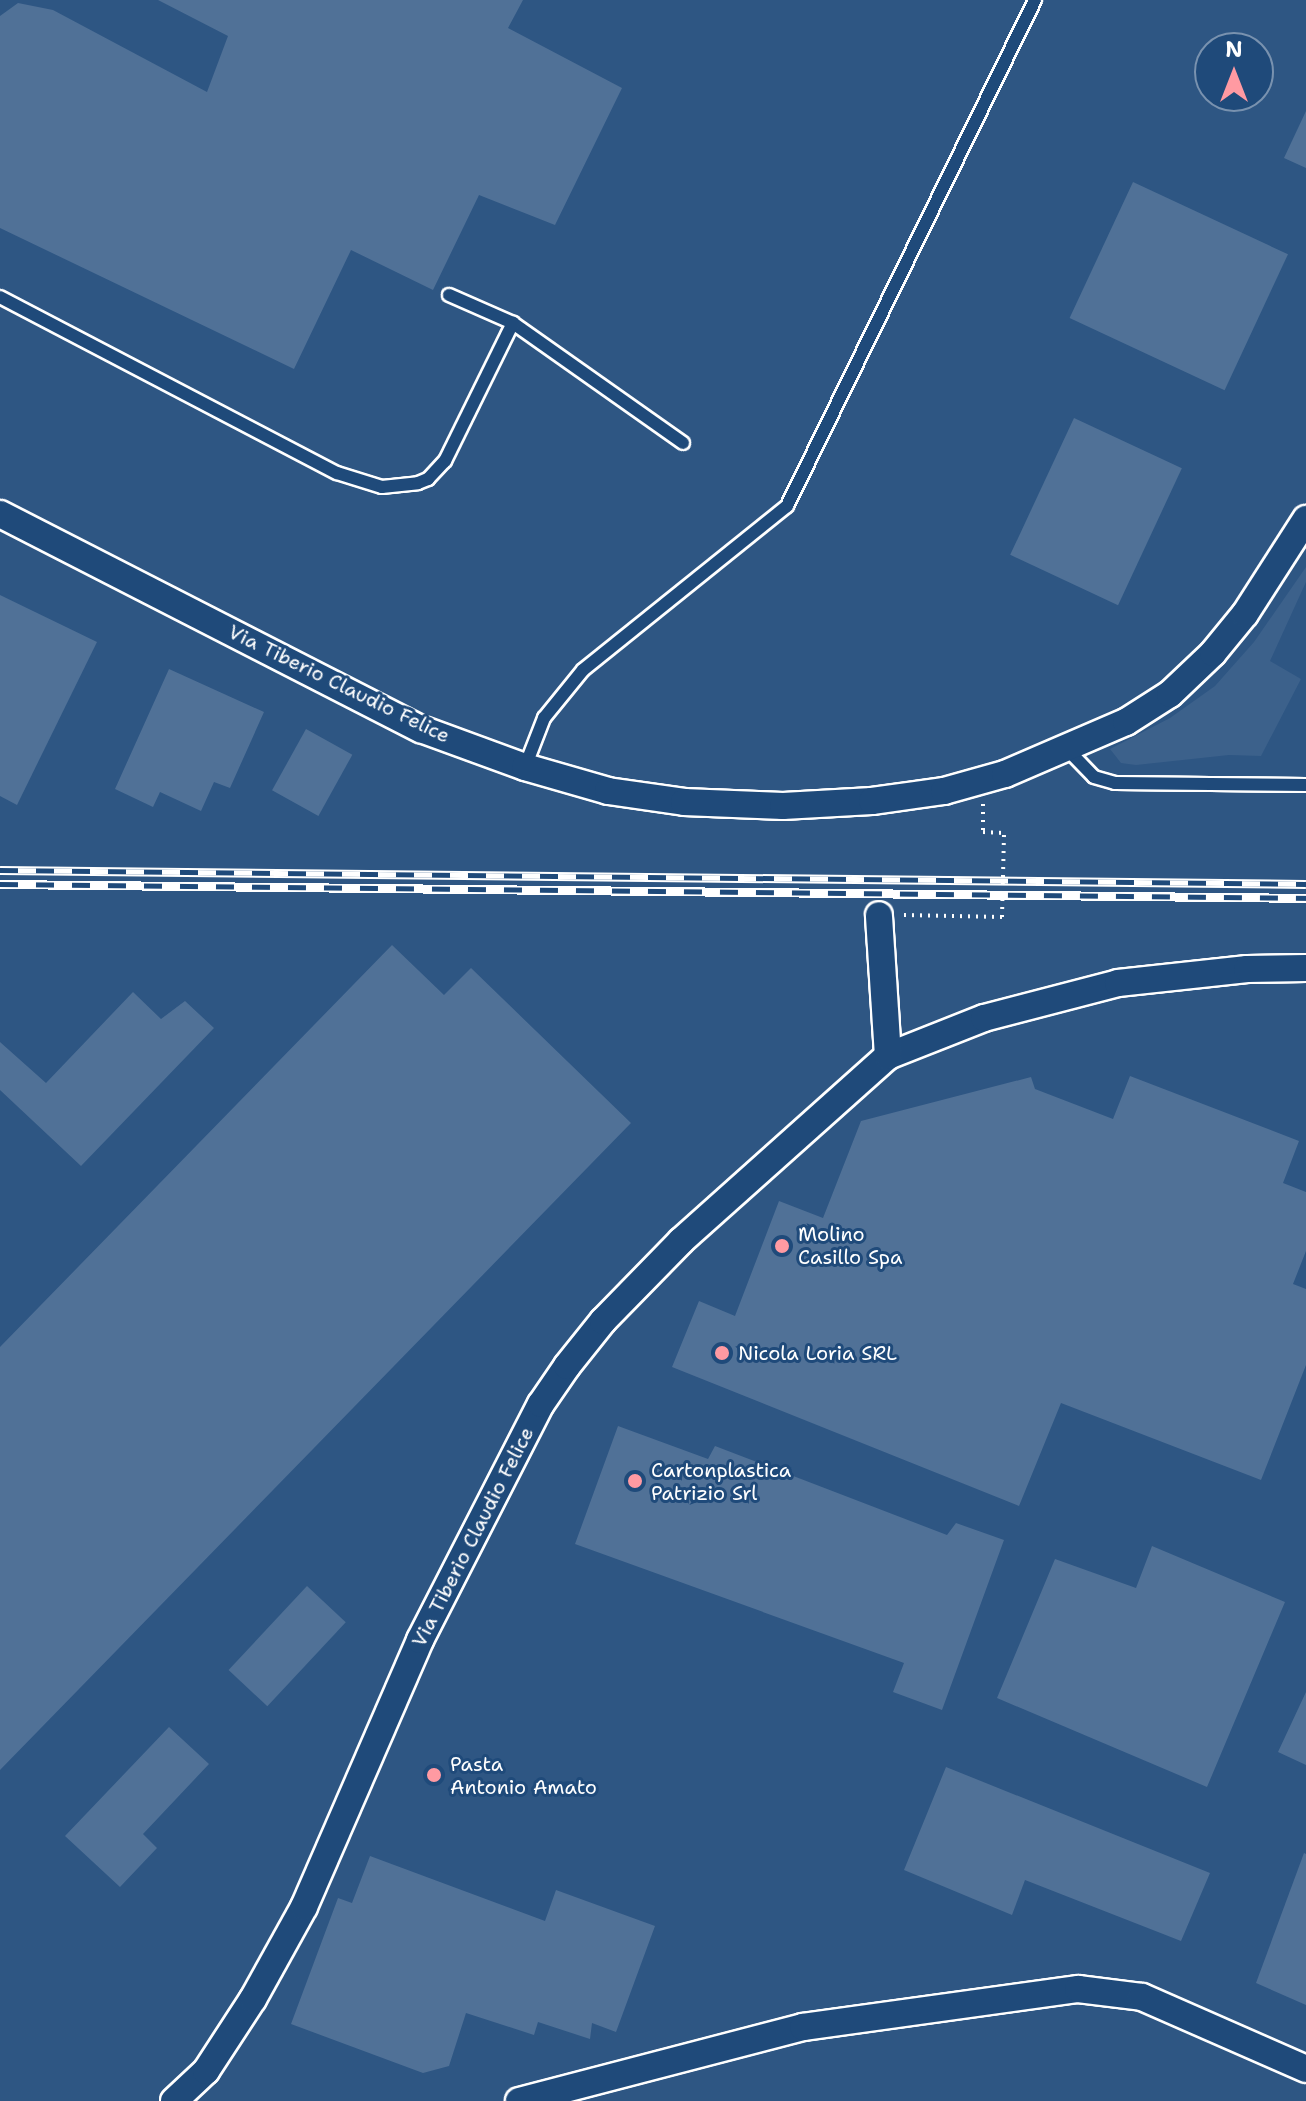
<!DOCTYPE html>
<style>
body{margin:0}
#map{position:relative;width:1306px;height:2101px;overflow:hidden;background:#1f4a7a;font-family:"Shantell Sans",sans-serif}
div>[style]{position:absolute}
.built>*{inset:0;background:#2e5683}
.green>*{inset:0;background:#3c618b}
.building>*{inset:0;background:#507197;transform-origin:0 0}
.path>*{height:4px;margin-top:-2px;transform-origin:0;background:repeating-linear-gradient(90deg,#fff 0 2px,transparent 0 8px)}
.roads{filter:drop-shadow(2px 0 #fff) drop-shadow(-2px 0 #fff) drop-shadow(0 2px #fff) drop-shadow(0 -2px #fff)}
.service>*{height:12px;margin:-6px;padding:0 6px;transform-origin:6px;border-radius:6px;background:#1f4a7a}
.minor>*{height:26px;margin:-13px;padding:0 13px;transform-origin:13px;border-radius:13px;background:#1f4a7a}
.rail>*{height:9px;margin-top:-4.5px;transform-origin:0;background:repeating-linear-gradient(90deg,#1f4a7a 0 18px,#fff 0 36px);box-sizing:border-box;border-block:2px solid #fff}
.path-bridge>*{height:4px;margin-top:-2px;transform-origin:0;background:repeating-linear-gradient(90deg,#fff 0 2px,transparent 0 8px)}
.dots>*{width:22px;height:22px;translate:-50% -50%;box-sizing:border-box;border:4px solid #1f4a7a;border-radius:50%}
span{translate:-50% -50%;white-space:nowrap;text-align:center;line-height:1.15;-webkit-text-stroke:6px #1f4a7a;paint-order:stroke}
.street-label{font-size:20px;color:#fff}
.poi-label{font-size:20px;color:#fff}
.left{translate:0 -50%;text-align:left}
.north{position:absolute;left:1194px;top:32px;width:80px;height:80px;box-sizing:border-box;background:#1f4a7a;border:2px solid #7992af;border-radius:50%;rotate:0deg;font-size:22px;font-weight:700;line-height:32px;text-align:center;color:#fff}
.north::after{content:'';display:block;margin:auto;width:28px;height:36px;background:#ff9aa2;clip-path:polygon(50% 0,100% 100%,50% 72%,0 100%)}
</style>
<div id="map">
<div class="built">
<div style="clip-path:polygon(evenodd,0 0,1306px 0,1306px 2101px,0 2101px,0 0,1210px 48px,1258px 48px,1258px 96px,1210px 96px,1210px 48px)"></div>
</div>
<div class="green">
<div style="clip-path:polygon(1306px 567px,1306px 582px,1270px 661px,1301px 679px,1261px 756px,1229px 755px,1136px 765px,1121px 763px,1110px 749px,1170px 718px,1215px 686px,1254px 642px)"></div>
</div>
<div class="building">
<div style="clip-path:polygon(158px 0,523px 0,508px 28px,622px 88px,555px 225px,479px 195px,433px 290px,351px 250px,294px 369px,0 228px,0 16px,18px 3px,53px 10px,207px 92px,228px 36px)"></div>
<div style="clip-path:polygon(1306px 111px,1306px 168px,1284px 158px)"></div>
<div style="left:1133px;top:182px;width:171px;height:150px;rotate:25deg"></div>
<div style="left:1074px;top:418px;width:119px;height:151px;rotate:25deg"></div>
<div style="clip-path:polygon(0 595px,97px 642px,17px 805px,0 796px)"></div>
<div style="clip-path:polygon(169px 669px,264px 712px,230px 788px,214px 782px,201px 811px,160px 792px,153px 807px,115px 789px)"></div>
<div style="left:306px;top:729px;width:53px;height:70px;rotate:29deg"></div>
<div style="clip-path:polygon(392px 945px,444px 995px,471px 968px,631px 1123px,0 1770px,0 1347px)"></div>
<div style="clip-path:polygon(133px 992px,161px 1019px,185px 1001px,214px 1028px,81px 1166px,0 1090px,0 1042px,46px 1083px)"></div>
<div style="clip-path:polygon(1130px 1076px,1299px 1141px,1283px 1183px,1306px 1192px,1306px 1251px,1293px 1284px,1306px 1289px,1306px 1365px,1261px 1480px,1061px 1403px,1019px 1506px,672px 1367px,699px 1301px,735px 1316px,779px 1201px,823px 1218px,861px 1121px,1031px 1077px,1035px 1089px,1113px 1119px)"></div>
<div style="clip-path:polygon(618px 1426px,708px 1459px,715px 1446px,947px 1535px,956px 1523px,1004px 1540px,942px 1710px,893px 1692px,904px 1663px,575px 1544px)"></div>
<div style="clip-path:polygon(1152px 1546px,1285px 1602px,1207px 1787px,997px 1698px,1055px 1559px,1136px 1588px)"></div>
<div style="left:307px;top:1586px;width:53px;height:115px;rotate:43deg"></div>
<div style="clip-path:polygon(1306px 1692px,1306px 1765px,1278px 1752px)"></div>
<div style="clip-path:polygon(169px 1727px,209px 1764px,143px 1834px,157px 1848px,120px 1887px,65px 1836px)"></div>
<div style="clip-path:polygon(946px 1767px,1210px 1873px,1181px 1941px,1025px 1880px,1012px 1915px,904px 1870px)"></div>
<div style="clip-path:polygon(1304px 1853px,1306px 1854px,1306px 2005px,1256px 1983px)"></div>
<div style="clip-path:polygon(370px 1856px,545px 1921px,556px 1890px,655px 1926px,616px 2032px,592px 2023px,590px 2039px,538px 2022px,534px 2035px,466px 2013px,449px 2066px,423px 2073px,291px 2024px,338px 1898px,352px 1903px)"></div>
</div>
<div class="path">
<div style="left:983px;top:804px;width:28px;rotate:90deg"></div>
<div style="left:983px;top:832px;width:21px;rotate:3deg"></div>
<div style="left:904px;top:915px;width:98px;rotate:1.2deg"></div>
</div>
<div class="roads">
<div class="service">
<div style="left:449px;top:295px;width:70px;rotate:23.6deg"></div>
<div style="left:513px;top:323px;width:208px;rotate:35.2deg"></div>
<div style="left:0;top:297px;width:380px;rotate:27.6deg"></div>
<div style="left:337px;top:473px;width:47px;rotate:17.3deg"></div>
<div style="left:382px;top:487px;width:36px;rotate:-6deg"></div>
<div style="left:418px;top:483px;width:11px;rotate:-22deg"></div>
<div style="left:428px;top:479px;width:25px;rotate:-47deg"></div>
<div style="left:445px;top:461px;width:154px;rotate:-63.8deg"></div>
<div style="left:1068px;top:750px;width:37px;rotate:46deg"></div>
<div style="left:1094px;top:777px;width:22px;rotate:16deg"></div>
<div style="left:1115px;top:783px;width:191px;rotate:0.6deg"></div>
<div style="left:525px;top:767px;width:53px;rotate:-68.8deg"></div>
<div style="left:544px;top:718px;width:62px;rotate:-50.9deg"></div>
<div style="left:583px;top:670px;width:262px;rotate:-38.8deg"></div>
<div style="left:787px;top:506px;width:564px;rotate:-63.89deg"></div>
</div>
<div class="minor">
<div style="left:0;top:514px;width:473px;rotate:27.1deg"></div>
<div style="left:421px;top:729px;width:111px;rotate:20.1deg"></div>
<div style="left:525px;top:767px;width:86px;rotate:16.1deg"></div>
<div style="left:608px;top:791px;width:77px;rotate:8.2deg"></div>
<div style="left:684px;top:802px;width:99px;rotate:2.3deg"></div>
<div style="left:783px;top:806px;width:89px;rotate:-3.2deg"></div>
<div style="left:872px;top:801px;width:73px;rotate:-7.9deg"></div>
<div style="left:944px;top:791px;width:63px;rotate:-15.6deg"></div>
<div style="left:1005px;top:774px;width:132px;rotate:-23.3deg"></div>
<div style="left:1126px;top:722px;width:52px;rotate:-32.5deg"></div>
<div style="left:1170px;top:694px;width:59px;rotate:-43.6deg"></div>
<div style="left:1213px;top:653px;width:50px;rotate:-50.6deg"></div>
<div style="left:1245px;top:614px;width:113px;rotate:-57.3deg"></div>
<div style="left:888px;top:1056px;width:103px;rotate:-21.6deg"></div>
<div style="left:984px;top:1018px;width:138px;rotate:-14.6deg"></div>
<div style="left:1118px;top:983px;width:130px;rotate:-6.2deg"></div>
<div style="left:1247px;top:969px;width:59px;rotate:-1deg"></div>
<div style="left:174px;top:2101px;width:44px;rotate:-43.2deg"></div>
<div style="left:206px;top:2071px;width:86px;rotate:-56.9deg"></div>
<div style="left:253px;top:1999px;width:105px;rotate:-61deg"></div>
<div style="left:304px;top:1907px;width:291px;rotate:-66.5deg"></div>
<div style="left:420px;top:1640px;width:265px;rotate:-62.9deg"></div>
<div style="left:541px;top:1404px;width:46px;rotate:-55.6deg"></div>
<div style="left:567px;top:1366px;width:58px;rotate:-51.3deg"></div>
<div style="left:603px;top:1321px;width:112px;rotate:-45.7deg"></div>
<div style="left:681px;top:1241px;width:278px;rotate:-41.8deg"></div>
<div style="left:888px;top:1056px;width:141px;rotate:-93.7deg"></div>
<div style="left:519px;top:2101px;width:293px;rotate:-14.6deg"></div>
<div style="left:803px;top:2027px;width:278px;rotate:-7.9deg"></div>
<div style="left:1078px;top:1989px;width:64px;rotate:7.1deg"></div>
<div style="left:1142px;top:1997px;width:179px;rotate:23.7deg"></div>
</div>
</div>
<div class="rail">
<div style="left:0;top:870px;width:1306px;rotate:0.61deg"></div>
<div style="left:0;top:884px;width:1306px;rotate:0.61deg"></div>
</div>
<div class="path-bridge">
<div style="left:1002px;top:917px;width:84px;rotate:-88.6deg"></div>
</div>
<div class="dots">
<div style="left:782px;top:1246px;background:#ff9aa2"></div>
<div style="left:722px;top:1353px;background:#ff9aa2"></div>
<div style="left:635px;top:1481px;background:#ff9aa2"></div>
<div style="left:434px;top:1775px;background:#ff9aa2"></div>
</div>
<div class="street-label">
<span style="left:339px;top:684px;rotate:26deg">Via Tiberio Claudio Felice</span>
<span style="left:473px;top:1537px;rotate:-63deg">Via Tiberio Claudio Felice</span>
</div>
<div class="poi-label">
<span class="left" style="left:798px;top:1246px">Molino<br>Casillo Spa</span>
<span class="left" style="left:738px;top:1353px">Nicola Loria SRL</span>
<span class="left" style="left:651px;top:1482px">Cartonplastica<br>Patrizio Srl</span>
<span class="left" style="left:450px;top:1776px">Pasta<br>Antonio Amato</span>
</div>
<div class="north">N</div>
</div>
